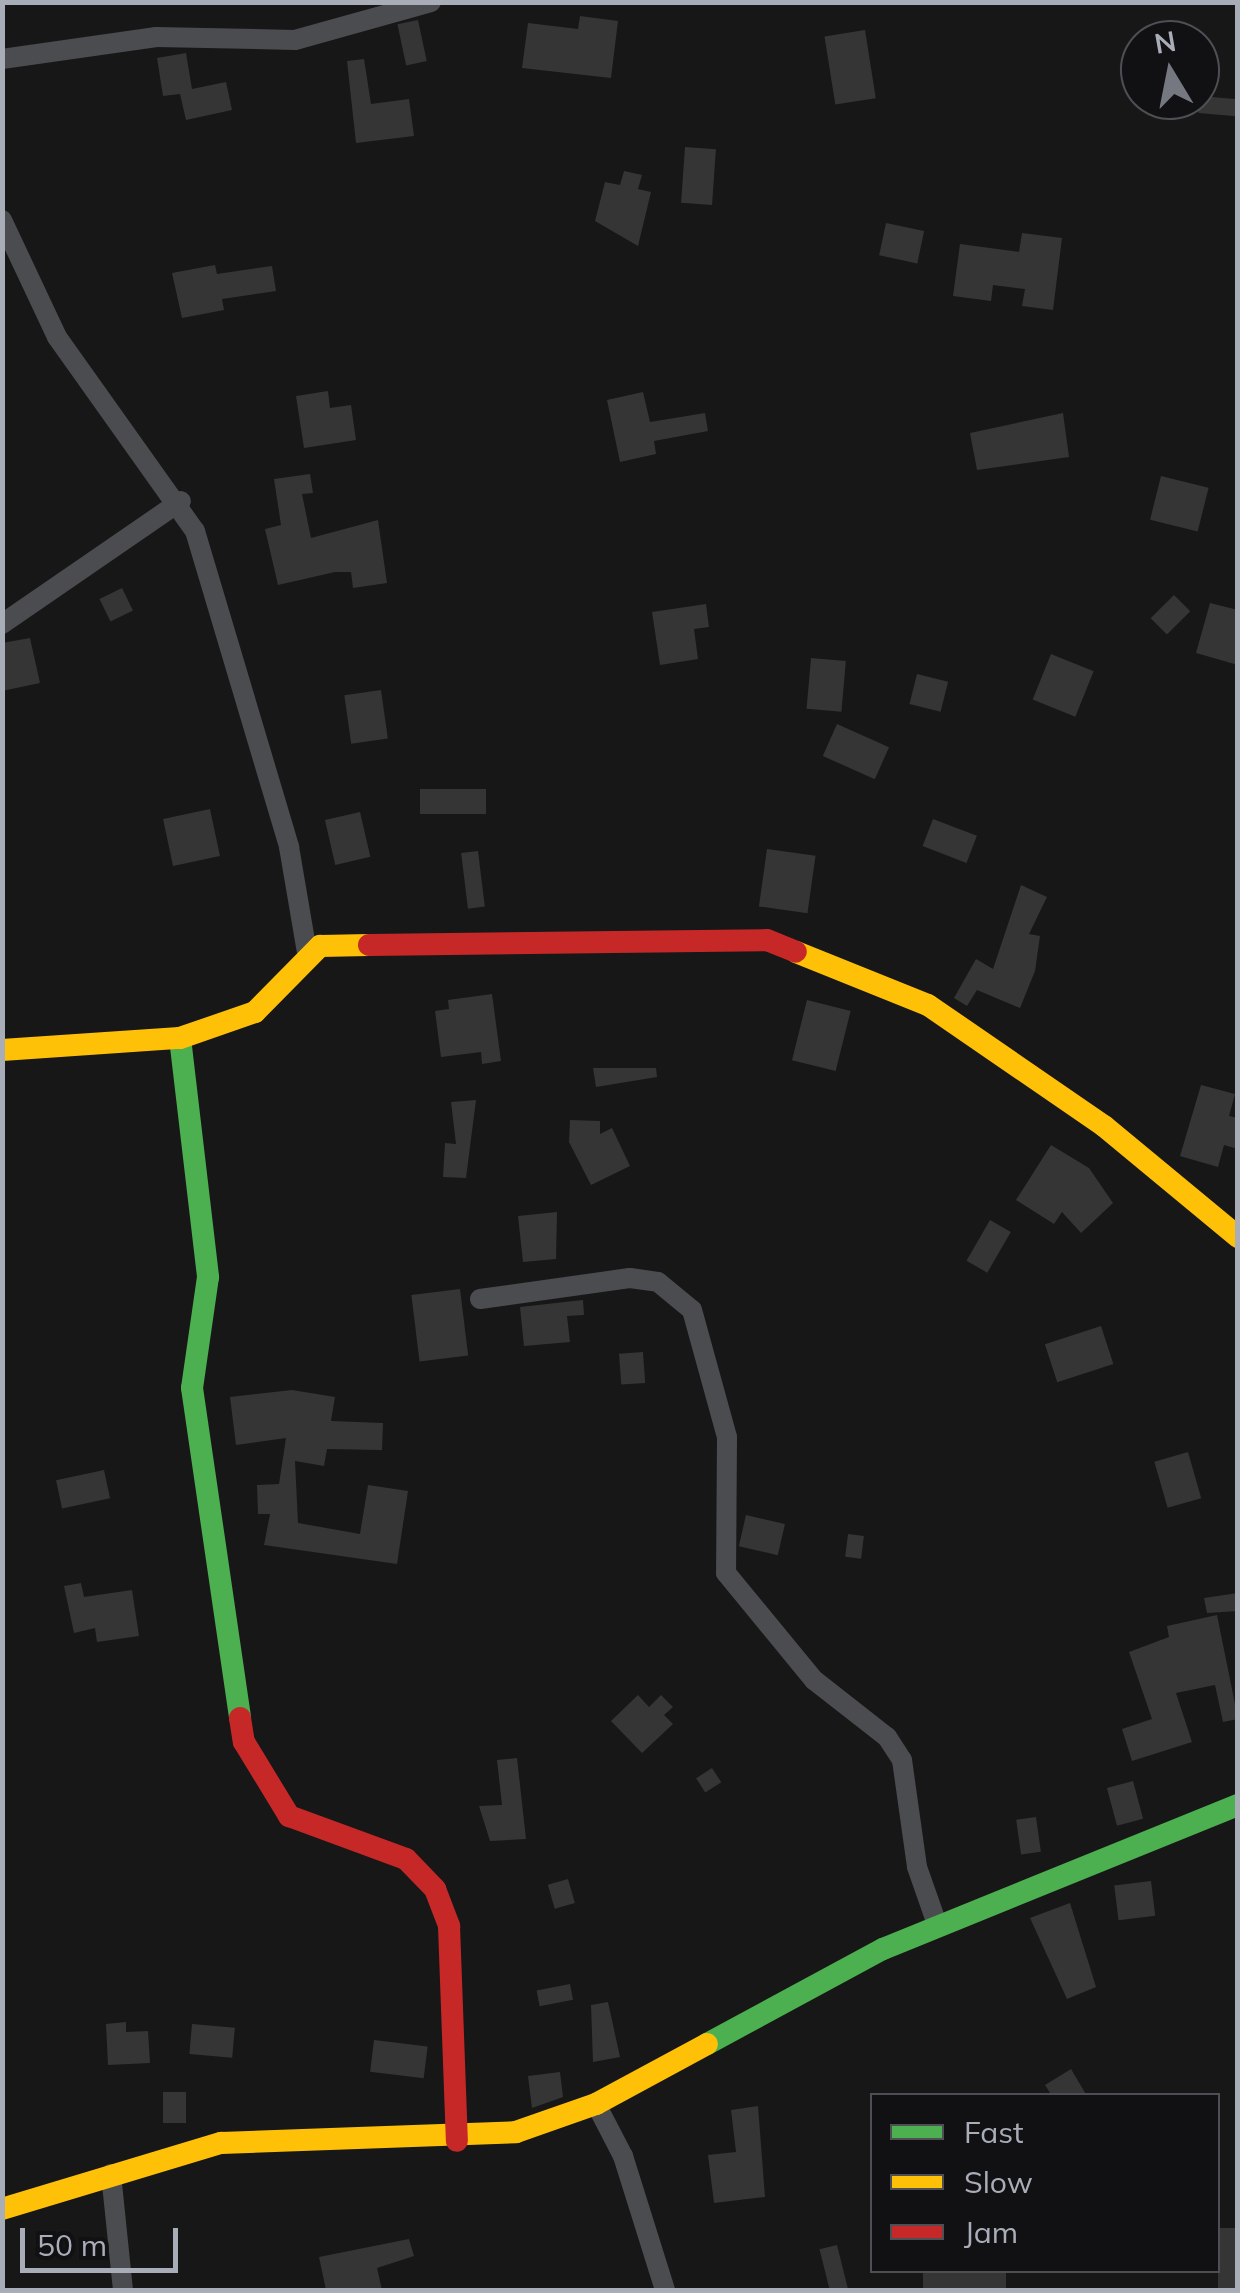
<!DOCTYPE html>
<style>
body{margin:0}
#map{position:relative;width:1240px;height:2293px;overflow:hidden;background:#171717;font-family:Mulish,sans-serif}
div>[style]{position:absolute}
.building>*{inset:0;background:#353536;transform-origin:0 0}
.street>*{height:20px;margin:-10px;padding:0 10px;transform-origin:10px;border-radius:10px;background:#4b4c50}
.fast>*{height:22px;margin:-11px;padding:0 11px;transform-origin:11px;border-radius:11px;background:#4caf50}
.slow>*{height:22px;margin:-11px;padding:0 11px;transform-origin:11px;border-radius:11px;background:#ffc107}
.jam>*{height:22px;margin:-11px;padding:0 11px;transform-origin:11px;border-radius:11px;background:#c62828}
span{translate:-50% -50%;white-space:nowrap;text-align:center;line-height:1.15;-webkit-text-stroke:8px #111113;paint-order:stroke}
.frame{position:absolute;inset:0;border:5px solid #a8adb8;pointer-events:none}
.legend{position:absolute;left:870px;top:2093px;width:350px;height:180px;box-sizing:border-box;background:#111113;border:2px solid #4d4f55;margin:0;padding:12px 18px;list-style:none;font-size:30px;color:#a8adb8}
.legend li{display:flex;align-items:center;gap:20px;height:50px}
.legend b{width:50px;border:2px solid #4d4f55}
.north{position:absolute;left:1120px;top:20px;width:100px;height:100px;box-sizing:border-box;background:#111113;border:2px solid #4d4f55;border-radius:50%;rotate:350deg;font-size:28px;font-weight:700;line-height:40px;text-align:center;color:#a8adb8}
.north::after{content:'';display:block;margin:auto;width:35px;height:45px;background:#757880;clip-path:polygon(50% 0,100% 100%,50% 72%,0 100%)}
.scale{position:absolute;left:20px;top:2228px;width:158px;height:45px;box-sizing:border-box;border:5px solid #a8adb8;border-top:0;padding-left:12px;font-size:30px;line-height:35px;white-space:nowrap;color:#a8adb8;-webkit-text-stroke:8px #111113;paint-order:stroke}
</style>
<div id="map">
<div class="building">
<div style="clip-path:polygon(580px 16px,618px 21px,611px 78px,522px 68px,528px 23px,578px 29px)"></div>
<div style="left:418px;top:20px;width:42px;height:21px;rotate:78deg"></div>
<div style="left:865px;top:30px;width:69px;height:41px;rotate:81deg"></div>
<div style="clip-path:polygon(186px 53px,192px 89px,226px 82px,232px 110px,186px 120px,180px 94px,163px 96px,157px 58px)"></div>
<div style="clip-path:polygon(364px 59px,371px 104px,409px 99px,414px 136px,356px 143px,347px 61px)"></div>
<div style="left:1200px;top:96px;width:38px;height:17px;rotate:5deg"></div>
<div style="left:685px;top:147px;width:31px;height:56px;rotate:4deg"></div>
<div style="clip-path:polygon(624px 171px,642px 175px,638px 189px,651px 192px,638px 246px,595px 221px,605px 182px,620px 185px)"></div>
<div style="left:886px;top:223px;width:39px;height:33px;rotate:12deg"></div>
<div style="clip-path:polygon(1022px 233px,1062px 238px,1053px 310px,1022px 306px,1025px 289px,993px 285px,991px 301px,953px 296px,960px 244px,1019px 252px)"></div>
<div style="clip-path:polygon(215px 265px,217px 274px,272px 266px,276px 291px,222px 299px,224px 310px,182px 318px,172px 273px)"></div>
<div style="clip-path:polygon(328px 391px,330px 408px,351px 405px,356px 440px,304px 448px,296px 396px)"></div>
<div style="clip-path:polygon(643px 392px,650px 422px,705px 413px,708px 431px,654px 441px,656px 454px,620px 462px,607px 400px)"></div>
<div style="clip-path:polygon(1063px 413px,1069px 457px,977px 470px,970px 433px)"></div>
<div style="clip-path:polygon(310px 474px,313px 493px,302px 494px,311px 538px,378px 520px,387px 583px,353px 588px,351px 572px,335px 572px,278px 585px,265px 529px,281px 525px,274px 479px)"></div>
<div style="left:1161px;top:476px;width:49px;height:45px;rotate:14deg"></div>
<div style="left:122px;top:588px;width:25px;height:25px;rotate:64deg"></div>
<div style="left:1174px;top:595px;width:23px;height:33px;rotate:45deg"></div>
<div style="clip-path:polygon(1210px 603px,1238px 610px,1238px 665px,1196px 653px)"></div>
<div style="clip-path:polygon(706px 604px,709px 627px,694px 629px,698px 659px,660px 665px,652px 612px)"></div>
<div style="clip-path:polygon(30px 638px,40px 683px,2px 691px,2px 643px)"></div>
<div style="left:1051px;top:654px;width:46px;height:49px;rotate:22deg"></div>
<div style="left:811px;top:658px;width:35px;height:51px;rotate:5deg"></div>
<div style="left:917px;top:674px;width:32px;height:31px;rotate:14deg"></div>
<div style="left:381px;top:690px;width:49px;height:37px;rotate:82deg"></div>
<div style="left:837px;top:724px;width:57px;height:35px;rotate:24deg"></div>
<div style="left:420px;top:789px;width:66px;height:25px"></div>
<div style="left:210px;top:809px;width:48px;height:48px;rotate:78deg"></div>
<div style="left:360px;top:812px;width:46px;height:36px;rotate:77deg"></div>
<div style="left:933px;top:819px;width:47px;height:29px;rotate:21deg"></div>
<div style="left:767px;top:849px;width:49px;height:58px;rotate:8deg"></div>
<div style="left:478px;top:851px;width:56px;height:17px;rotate:83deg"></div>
<div style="clip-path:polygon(1021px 885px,1047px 897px,1029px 934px,1040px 936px,1035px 971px,1020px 1008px,977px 990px,967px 1006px,954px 998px,976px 959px,993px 969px)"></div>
<div style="clip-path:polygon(492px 994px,501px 1061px,482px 1064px,481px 1052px,441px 1057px,435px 1011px,449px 1009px,448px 1000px)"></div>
<div style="left:807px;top:1000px;width:45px;height:62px;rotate:14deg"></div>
<div style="clip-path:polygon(593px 1068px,656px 1068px,657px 1077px,596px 1087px)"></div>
<div style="clip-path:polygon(1201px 1085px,1235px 1094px,1229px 1116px,1238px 1118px,1238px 1149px,1224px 1145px,1218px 1167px,1180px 1156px)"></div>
<div style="clip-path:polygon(476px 1100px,466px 1178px,443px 1177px,445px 1143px,456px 1144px,451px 1102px)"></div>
<div style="clip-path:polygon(570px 1120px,600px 1121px,600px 1134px,612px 1128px,630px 1166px,591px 1185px,569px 1142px)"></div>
<div style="clip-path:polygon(1051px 1145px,1089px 1168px,1113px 1203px,1081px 1233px,1062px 1212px,1054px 1224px,1016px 1200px)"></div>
<div style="clip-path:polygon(557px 1212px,556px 1259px,523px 1262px,518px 1216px)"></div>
<div style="left:990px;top:1220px;width:24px;height:47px;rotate:30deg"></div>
<div style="left:460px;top:1289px;width:67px;height:49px;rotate:83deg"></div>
<div style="clip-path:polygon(583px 1300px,584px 1315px,567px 1316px,570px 1342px,524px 1346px,520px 1307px)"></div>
<div style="left:1101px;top:1326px;width:40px;height:59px;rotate:72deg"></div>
<div style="left:643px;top:1352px;width:31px;height:24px;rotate:86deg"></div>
<div style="clip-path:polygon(292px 1390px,335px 1397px,331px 1421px,383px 1423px,382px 1450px,327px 1449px,324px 1466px,295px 1461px,298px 1523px,360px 1534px,368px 1485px,408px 1491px,397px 1564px,264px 1545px,270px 1514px,258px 1514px,257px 1485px,279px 1484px,286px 1438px,236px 1445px,230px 1397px)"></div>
<div style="left:1188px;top:1452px;width:48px;height:35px;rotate:74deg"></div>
<div style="left:104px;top:1470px;width:29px;height:49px;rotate:78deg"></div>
<div style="left:746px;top:1515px;width:40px;height:32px;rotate:13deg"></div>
<div style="left:848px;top:1534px;width:16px;height:23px;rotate:7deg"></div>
<div style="clip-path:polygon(81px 1583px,84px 1597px,132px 1590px,139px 1636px,97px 1642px,95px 1628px,74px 1633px,64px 1586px)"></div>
<div style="clip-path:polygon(1238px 1593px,1238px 1611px,1207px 1613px,1204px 1598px)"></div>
<div style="clip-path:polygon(1217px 1615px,1238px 1719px,1223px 1722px,1215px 1685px,1176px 1693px,1192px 1742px,1132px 1761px,1122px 1729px,1152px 1719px,1129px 1652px,1169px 1637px,1167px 1626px)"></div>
<div style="clip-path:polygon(638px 1695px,649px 1707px,661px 1695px,673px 1707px,664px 1715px,673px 1724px,642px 1753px,611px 1721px)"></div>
<div style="clip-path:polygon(517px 1758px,526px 1839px,490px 1841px,479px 1806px,502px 1805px,497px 1760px)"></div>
<div style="left:712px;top:1768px;width:17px;height:19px;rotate:57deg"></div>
<div style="left:1133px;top:1781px;width:39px;height:27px;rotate:75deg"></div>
<div style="left:1036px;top:1817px;width:35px;height:20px;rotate:82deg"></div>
<div style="left:568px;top:1879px;width:25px;height:21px;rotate:74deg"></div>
<div style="left:1151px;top:1881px;width:35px;height:37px;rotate:83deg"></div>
<div style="clip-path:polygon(1070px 1903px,1096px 1987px,1067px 1999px,1030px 1918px)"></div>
<div style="left:570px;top:1984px;width:16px;height:34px;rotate:79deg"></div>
<div style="clip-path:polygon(608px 2002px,620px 2057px,593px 2062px,591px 2005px)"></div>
<div style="clip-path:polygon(126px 2022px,126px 2032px,148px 2031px,150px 2063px,108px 2065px,106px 2024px)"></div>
<div style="left:192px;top:2024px;width:43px;height:30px;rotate:5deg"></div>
<div style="left:374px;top:2040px;width:54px;height:32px;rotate:7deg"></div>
<div style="clip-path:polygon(1071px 2069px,1087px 2096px,1052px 2096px,1045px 2085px)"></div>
<div style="clip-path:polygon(560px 2072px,563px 2097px,532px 2108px,528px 2076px)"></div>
<div style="left:163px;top:2092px;width:23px;height:31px"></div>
<div style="clip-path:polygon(758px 2106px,765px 2197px,714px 2203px,708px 2155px,736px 2152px,731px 2110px)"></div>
<div style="left:1238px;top:2228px;width:62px;height:20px;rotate:90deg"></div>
<div style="clip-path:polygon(409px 2239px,414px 2256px,377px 2268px,382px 2290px,326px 2290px,319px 2257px)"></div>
<div style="left:837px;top:2245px;width:46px;height:18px;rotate:76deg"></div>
<div style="left:923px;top:2270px;width:83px;height:20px"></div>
</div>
<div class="street">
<div style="left:2px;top:59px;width:156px;rotate:-8.1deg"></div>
<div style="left:156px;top:37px;width:139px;rotate:1.2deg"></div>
<div style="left:295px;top:40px;width:141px;rotate:-15.6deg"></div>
<div style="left:2px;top:220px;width:129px;rotate:64.8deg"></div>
<div style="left:57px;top:337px;width:238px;rotate:54.6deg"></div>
<div style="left:195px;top:531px;width:330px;rotate:73.4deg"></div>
<div style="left:289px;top:847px;width:107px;rotate:80.3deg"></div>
<div style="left:2px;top:624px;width:217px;rotate:-34.5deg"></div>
<div style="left:480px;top:1299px;width:151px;rotate:-8deg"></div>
<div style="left:630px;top:1278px;width:28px;rotate:8deg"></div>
<div style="left:658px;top:1282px;width:44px;rotate:39.5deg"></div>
<div style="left:692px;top:1310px;width:132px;rotate:74.6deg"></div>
<div style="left:727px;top:1437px;width:136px;rotate:90.4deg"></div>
<div style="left:726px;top:1573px;width:139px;rotate:50.6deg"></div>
<div style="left:814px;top:1680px;width:93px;rotate:38deg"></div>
<div style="left:887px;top:1737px;width:27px;rotate:57deg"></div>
<div style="left:902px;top:1760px;width:108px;rotate:82deg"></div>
<div style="left:917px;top:1867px;width:60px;rotate:70.7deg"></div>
<div style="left:596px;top:2104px;width:59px;rotate:62.6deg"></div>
<div style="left:623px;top:2156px;width:140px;rotate:72.6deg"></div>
<div style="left:111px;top:2174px;width:117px;rotate:84.1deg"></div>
</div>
<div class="fast">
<div style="left:180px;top:1038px;width:241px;rotate:83.3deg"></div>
<div style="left:208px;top:1277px;width:112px;rotate:98.2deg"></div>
<div style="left:192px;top:1388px;width:333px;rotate:81.7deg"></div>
<div style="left:707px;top:2044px;width:200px;rotate:-28.4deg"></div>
<div style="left:883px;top:1949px;width:383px;rotate:-22.1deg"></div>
</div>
<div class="slow">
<div style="left:796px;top:952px;width:142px;rotate:21.9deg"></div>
<div style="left:928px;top:1005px;width:214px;rotate:34.5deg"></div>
<div style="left:1104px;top:1126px;width:174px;rotate:39.6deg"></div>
<div style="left:2px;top:1050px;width:178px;rotate:-3.9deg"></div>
<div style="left:180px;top:1038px;width:79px;rotate:-19.1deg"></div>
<div style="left:255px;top:1012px;width:93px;rotate:-45.4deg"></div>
<div style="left:320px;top:946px;width:49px;rotate:-1.2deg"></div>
<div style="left:2px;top:2209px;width:229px;rotate:-16.8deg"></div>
<div style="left:221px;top:2143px;width:295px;rotate:-2.1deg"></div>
<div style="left:516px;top:2132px;width:85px;rotate:-19.3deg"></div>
<div style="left:596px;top:2104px;width:126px;rotate:-28.4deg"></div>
</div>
<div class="jam">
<div style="left:369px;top:945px;width:398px;rotate:-0.7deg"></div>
<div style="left:767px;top:940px;width:31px;rotate:22deg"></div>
<div style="left:240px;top:1718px;width:24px;rotate:81deg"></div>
<div style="left:244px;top:1742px;width:87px;rotate:58.7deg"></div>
<div style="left:289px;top:1816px;width:125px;rotate:20.2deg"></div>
<div style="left:406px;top:1859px;width:42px;rotate:46deg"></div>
<div style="left:435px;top:1889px;width:40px;rotate:69deg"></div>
<div style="left:449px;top:1926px;width:215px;rotate:87.9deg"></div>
</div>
<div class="frame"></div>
<ul class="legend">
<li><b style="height:12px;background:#4caf50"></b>Fast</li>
<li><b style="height:12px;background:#ffc107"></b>Slow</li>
<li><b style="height:12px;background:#c62828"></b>Jam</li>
</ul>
<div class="north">N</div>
<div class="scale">50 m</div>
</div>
